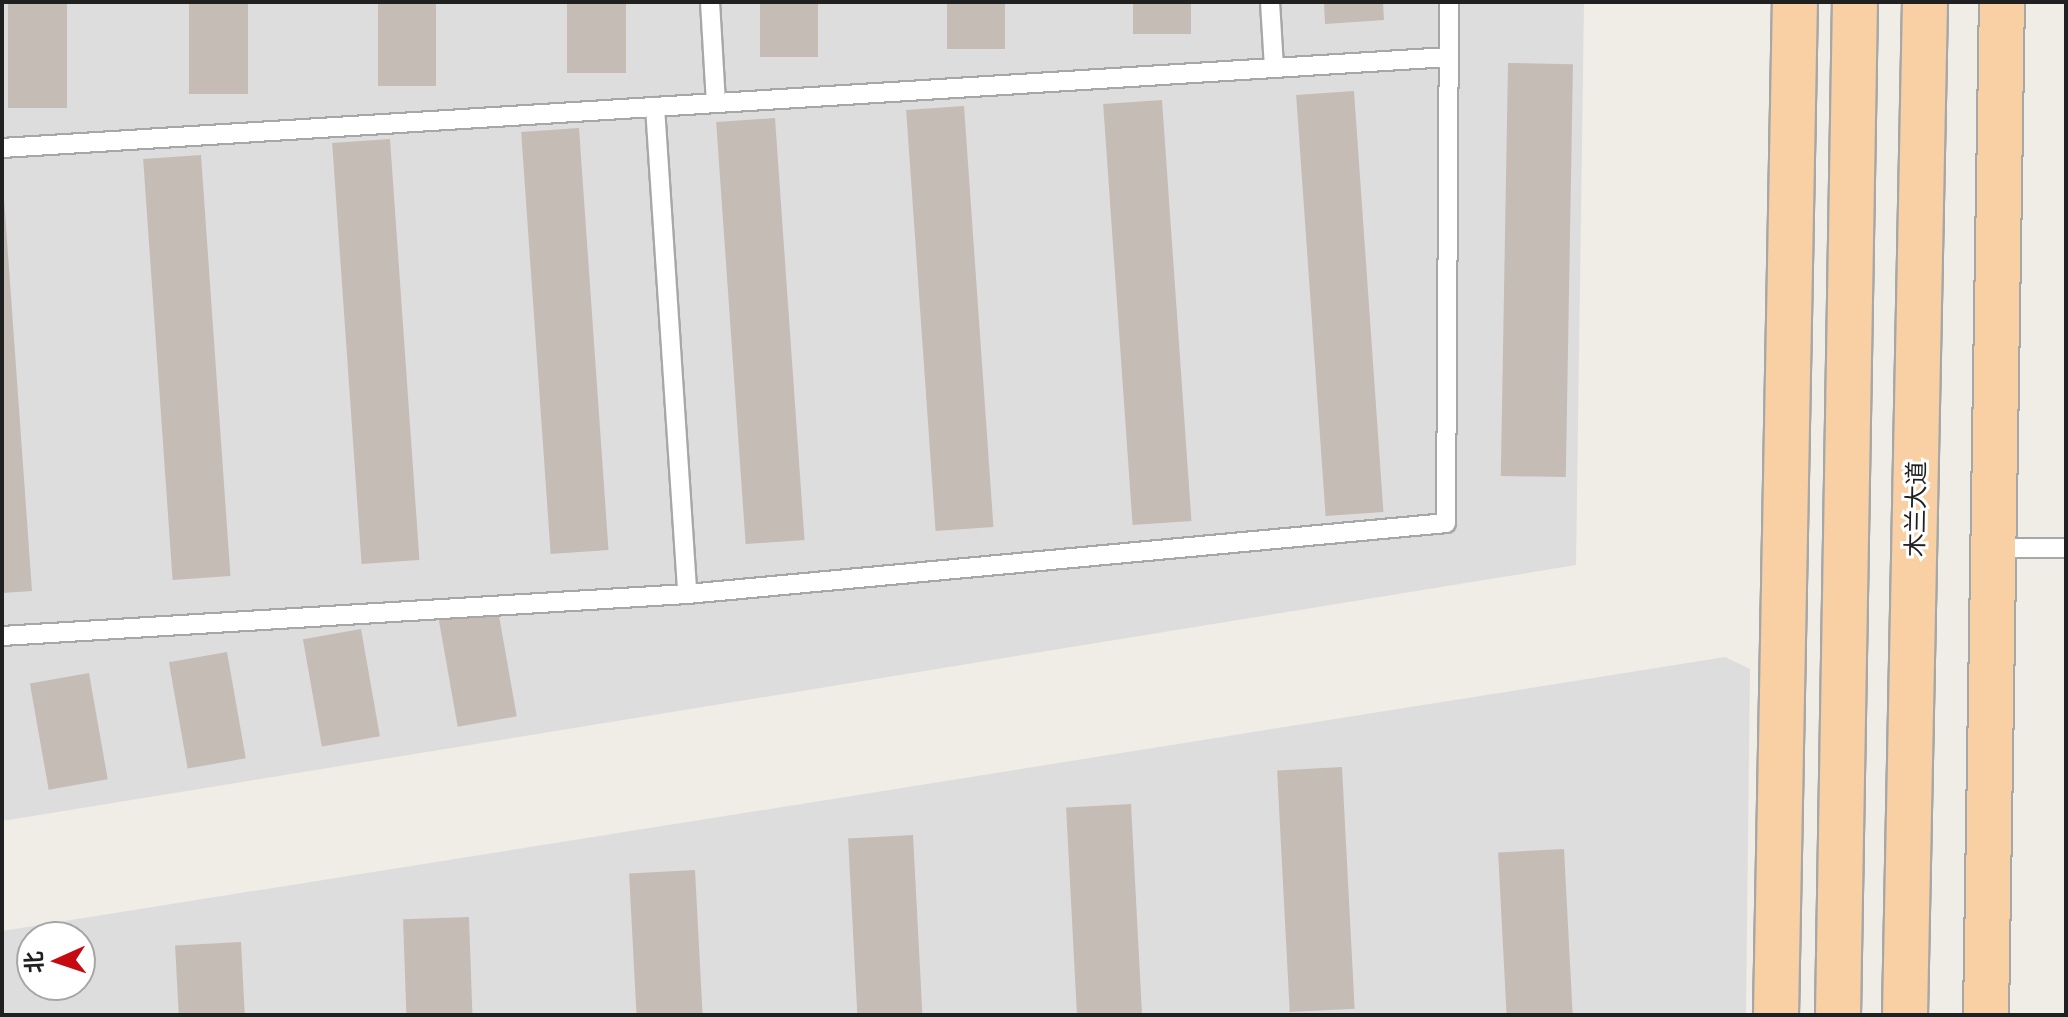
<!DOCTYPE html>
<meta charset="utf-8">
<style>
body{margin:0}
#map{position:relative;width:2068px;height:1017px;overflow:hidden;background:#f0ede7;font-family:Manrope,"Noto Sans SC",sans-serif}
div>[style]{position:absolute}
.residential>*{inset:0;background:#dedddd}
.building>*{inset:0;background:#c5bcb6;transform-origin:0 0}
.roads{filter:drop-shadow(2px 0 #a7a7a7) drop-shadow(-2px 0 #a7a7a7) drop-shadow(0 2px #a7a7a7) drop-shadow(0 -2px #a7a7a7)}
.service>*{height:18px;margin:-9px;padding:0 9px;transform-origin:9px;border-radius:9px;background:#fff}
.primary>*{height:44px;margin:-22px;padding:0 22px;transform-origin:22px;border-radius:22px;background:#f8d0a4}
span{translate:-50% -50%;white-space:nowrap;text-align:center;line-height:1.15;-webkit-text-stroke:6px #fff;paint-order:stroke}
.street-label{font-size:24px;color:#202020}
.frame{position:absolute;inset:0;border:4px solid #202020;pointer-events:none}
.north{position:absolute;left:16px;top:921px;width:80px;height:80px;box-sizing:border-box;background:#fff;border:2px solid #a6a6a6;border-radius:50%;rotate:267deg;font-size:22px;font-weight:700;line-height:32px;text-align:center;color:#202020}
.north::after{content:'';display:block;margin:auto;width:28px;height:36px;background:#c70911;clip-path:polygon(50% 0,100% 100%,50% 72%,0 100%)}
</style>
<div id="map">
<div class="residential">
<div style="clip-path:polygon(2px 2px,1584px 2px,1576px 565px,2px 821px)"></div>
<div style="clip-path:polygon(evenodd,1725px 657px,1750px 669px,1746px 1015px,2px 1015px,2px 931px,1725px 657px,32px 937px,80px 937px,80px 985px,32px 985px,32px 937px)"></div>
</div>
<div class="building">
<div style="left:8px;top:2px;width:59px;height:106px"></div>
<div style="left:189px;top:2px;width:59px;height:92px"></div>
<div style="left:378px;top:2px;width:58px;height:84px"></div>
<div style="left:567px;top:2px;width:59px;height:71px"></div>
<div style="left:760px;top:2px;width:58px;height:55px"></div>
<div style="left:947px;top:2px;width:58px;height:47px"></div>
<div style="left:1133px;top:2px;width:58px;height:32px"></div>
<div style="clip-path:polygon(1324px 2px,1383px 2px,1384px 20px,1325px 24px)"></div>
<div style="left:1508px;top:63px;width:65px;height:413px;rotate:1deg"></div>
<div style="left:1354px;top:91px;width:422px;height:58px;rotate:86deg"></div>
<div style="left:1162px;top:100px;width:422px;height:59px;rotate:86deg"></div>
<div style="left:964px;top:106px;width:422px;height:58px;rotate:86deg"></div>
<div style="left:775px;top:118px;width:423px;height:59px;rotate:86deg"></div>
<div style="left:579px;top:128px;width:423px;height:58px;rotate:86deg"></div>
<div style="left:390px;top:139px;width:422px;height:58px;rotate:86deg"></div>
<div style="left:201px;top:155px;width:422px;height:58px;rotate:86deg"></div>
<div style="clip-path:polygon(2px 170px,32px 591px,2px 593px)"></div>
<div style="left:498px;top:610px;width:108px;height:60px;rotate:80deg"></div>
<div style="left:361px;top:629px;width:109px;height:59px;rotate:80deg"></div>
<div style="left:227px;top:652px;width:108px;height:59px;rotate:80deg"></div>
<div style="left:89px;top:673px;width:108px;height:60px;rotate:80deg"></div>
<div style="left:1342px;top:767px;width:242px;height:65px;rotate:87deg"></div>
<div style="left:1131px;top:804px;width:211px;height:65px;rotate:87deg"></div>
<div style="left:913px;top:835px;width:180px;height:65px;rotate:87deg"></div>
<div style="left:1564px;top:849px;width:166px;height:66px;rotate:87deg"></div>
<div style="left:695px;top:870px;width:145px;height:66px;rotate:87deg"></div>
<div style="left:469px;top:917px;width:98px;height:66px;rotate:88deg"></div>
<div style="left:241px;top:942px;width:73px;height:66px;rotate:87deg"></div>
</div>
<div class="roads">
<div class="service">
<div style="left:710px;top:2px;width:101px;rotate:86.6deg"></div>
<div style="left:1270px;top:2px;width:66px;rotate:86.5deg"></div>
<div style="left:655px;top:107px;width:488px;rotate:86.2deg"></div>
<div style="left:2px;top:148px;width:1449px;rotate:-3.6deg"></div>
<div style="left:1993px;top:548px;width:73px"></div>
<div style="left:2px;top:636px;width:686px;rotate:-3.51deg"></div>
<div style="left:687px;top:594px;width:762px;rotate:-5.34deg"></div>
<div style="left:1446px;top:523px;width:521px;rotate:-89.67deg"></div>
</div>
<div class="primary">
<div style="left:1776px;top:1015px;width:1013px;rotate:-88.93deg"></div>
<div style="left:1838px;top:1015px;width:1013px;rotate:-89.04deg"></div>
<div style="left:1905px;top:1015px;width:1013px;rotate:-88.87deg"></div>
<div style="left:1986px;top:1015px;width:1013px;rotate:-89.1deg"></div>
</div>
</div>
<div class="street-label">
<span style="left:1915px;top:509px;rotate:-89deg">木兰大道</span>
</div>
<div class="frame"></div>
<div class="north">北</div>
</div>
